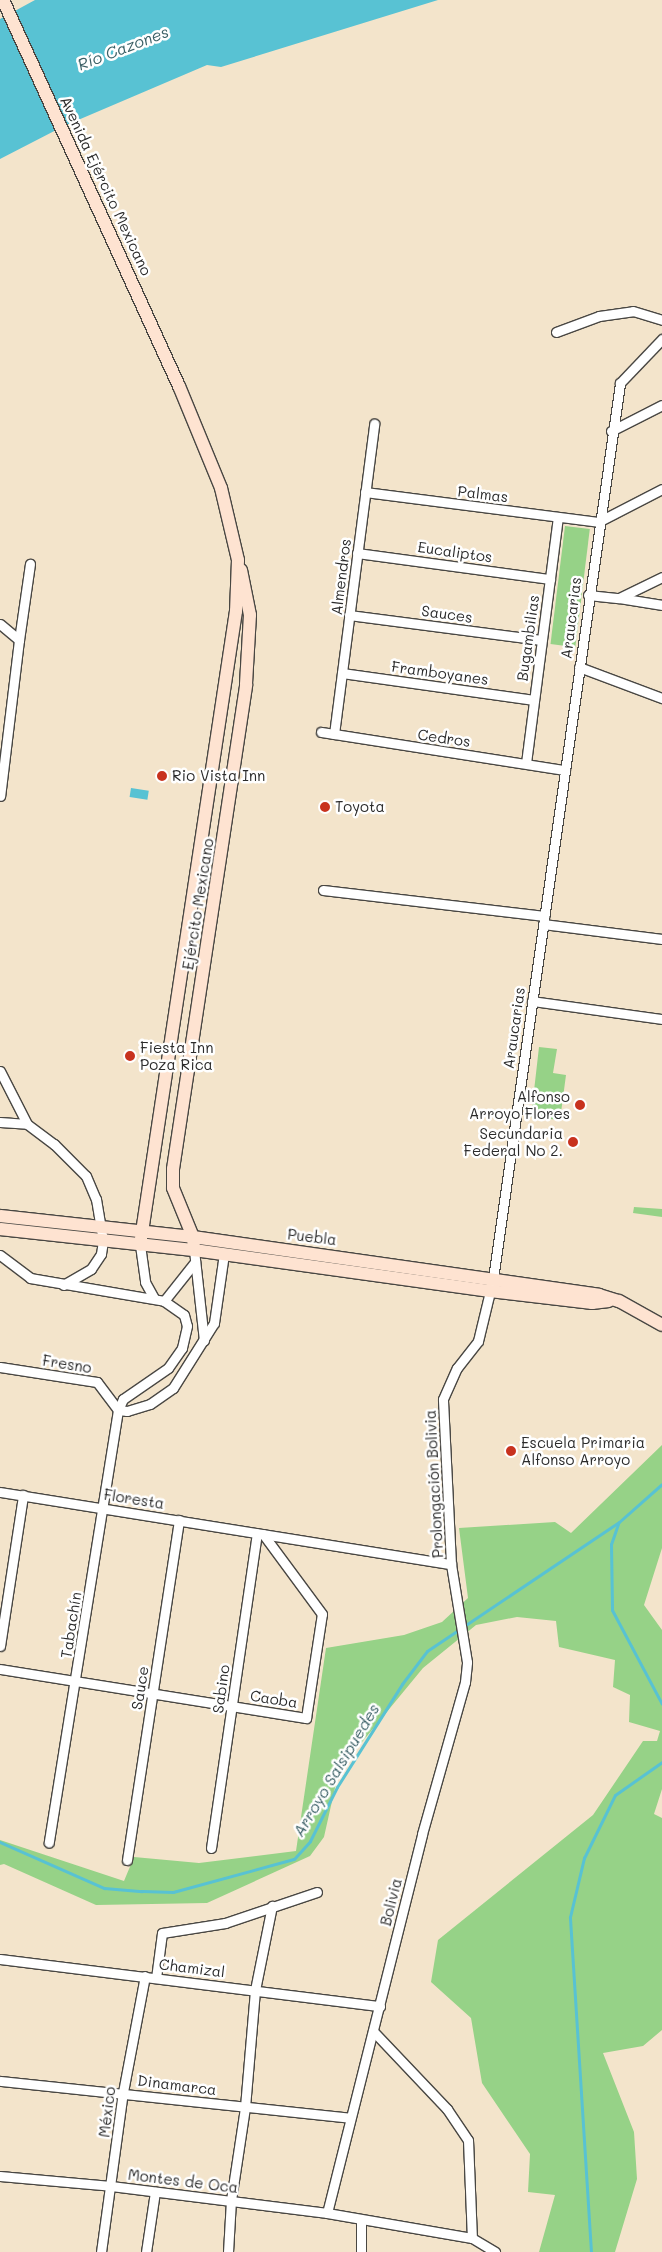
<!DOCTYPE html>
<meta charset="utf-8">
<style>
body{margin:0}
#map{position:relative;width:662px;height:2252px;overflow:hidden;background:#f3e4cb;font-family:Mali,sans-serif}
div>[style]{position:absolute}
.green>*{inset:0;background:#96d287;transform-origin:0 0}
.water>*{inset:0;background:#58c2d3;transform-origin:0 0}
.stream>*{height:3px;margin:-1.5px;padding:0 1.5px;transform-origin:1.5px;border-radius:1.5px;background:#58c2d3}
.roads{filter:drop-shadow(1px 0 #494743) drop-shadow(-1px 0 #494743) drop-shadow(0 1px #494743) drop-shadow(0 -1px #494743)}
.minor>*{height:9px;margin:-4.5px;padding:0 4.5px;transform-origin:4.5px;border-radius:4.5px;background:#fff}
.secondary>*{height:12px;margin:-6px;padding:0 6px;transform-origin:6px;border-radius:6px;background:#fee3d1}
.dots>*{width:14px;height:14px;translate:-50% -50%;box-sizing:border-box;border:2px solid #fff;border-radius:50%}
span{translate:-50% -50%;white-space:nowrap;text-align:center;line-height:1.15;-webkit-text-stroke:5px #fff;paint-order:stroke}
.street-label{font-size:15px;color:#2b2b2b}
.poi-label{font-size:15px;color:#2b2b2b}
.left{translate:0 -50%;text-align:left}
.right{translate:-100% -50%;text-align:right}
.water-label{font-size:16px;color:#3b6066;font-style:italic}
</style>
<div id="map">
<div class="green">
<div style="left:565px;top:526px;width:25px;height:119px;rotate:7deg"></div>
<div style="clip-path:polygon(539px 1047px,557px 1049px,553px 1073px,566px 1075px,560px 1120px,531px 1117px)"></div>
<div style="clip-path:polygon(634px 1207px,662px 1209px,662px 1217px,633px 1213px)"></div>
<div style="clip-path:polygon(662px 1445px,662px 1548px,644px 1605px,662px 1630px,662px 1789px,654px 1814px,662px 1818px,662px 2030px,643px 2046px,603px 2053px,634px 2132px,637px 2179px,615px 2252px,539px 2252px,555px 2195px,528px 2192px,530px 2154px,482px 2083px,471px 2018px,431px 1982px,438px 1940px,593px 1815px,643px 1741px,657px 1741px,660px 1731px,629px 1722px,630px 1695px,613px 1687px,615px 1660px,559px 1647px,556px 1621px,517px 1617px,476px 1625px,423px 1668px,339px 1770px,324px 1837px,310px 1856px,207px 1903px,96px 1905px,4px 1864px,0 1865px,0 1840px,124px 1881px,134px 1857px,199px 1863px,296px 1851px,326px 1648px,404px 1635px,442px 1622px,468px 1598px,459px 1528px,555px 1522px,571px 1533px)"></div>
</div>
<div class="water">
<div style="clip-path:polygon(35px 0,438px 0,221px 67px,207px 65px,64px 126px,0 159px,0 19px)"></div>
<div style="left:131px;top:788px;width:18px;height:9px;rotate:9deg"></div>
</div>
<div class="stream">
<div style="left:618px;top:1524px;width:21px;rotate:109deg"></div>
<div style="left:611px;top:1544px;width:66px;rotate:89.1deg"></div>
<div style="left:612px;top:1610px;width:106px;rotate:62deg"></div>
<div style="left:0;top:1842px;width:114px;rotate:23.9deg"></div>
<div style="left:104px;top:1888px;width:38px;rotate:5deg"></div>
<div style="left:142px;top:1891px;width:31px;rotate:2deg"></div>
<div style="left:173px;top:1892px;width:125px;rotate:-15.3deg"></div>
<div style="left:294px;top:1859px;width:24px;rotate:-48deg"></div>
<div style="left:310px;top:1841px;width:60px;rotate:-63.4deg"></div>
<div style="left:337px;top:1787px;width:122px;rotate:-57.7deg"></div>
<div style="left:402px;top:1684px;width:41px;rotate:-52.9deg"></div>
<div style="left:427px;top:1651px;width:231px;rotate:-33.9deg"></div>
<div style="left:619px;top:1522px;width:57px;rotate:-41.5deg"></div>
<div style="left:591px;top:2252px;width:336px;rotate:-93.6deg"></div>
<div style="left:570px;top:1917px;width:61px;rotate:-76.7deg"></div>
<div style="left:584px;top:1858px;width:70px;rotate:-63.8deg"></div>
<div style="left:615px;top:1795px;width:57px;rotate:-35.1deg"></div>
</div>
<div class="roads">
<div class="minor">
<div style="left:556px;top:332px;width:46px;rotate:-20.4deg"></div>
<div style="left:599px;top:316px;width:34px;rotate:-8deg"></div>
<div style="left:633px;top:311px;width:30px;rotate:17deg"></div>
<div style="left:611px;top:431px;width:57px;rotate:-27deg"></div>
<div style="left:365px;top:492px;width:235px;rotate:7.3deg"></div>
<div style="left:598px;top:522px;width:72px;rotate:-27.3deg"></div>
<div style="left:357px;top:553px;width:195px;rotate:7.7deg"></div>
<div style="left:588px;top:595px;width:31px;rotate:6deg"></div>
<div style="left:619px;top:598px;width:48px;rotate:-26deg"></div>
<div style="left:619px;top:598px;width:44px;rotate:9.2deg"></div>
<div style="left:349px;top:615px;width:194px;rotate:7.4deg"></div>
<div style="left:0;top:624px;width:25px;rotate:40deg"></div>
<div style="left:19px;top:640px;width:157px;rotate:96.9deg"></div>
<div style="left:19px;top:640px;width:77px;rotate:-81.8deg"></div>
<div style="left:579px;top:667px;width:89px;rotate:20.5deg"></div>
<div style="left:342px;top:673px;width:194px;rotate:8deg"></div>
<div style="left:321px;top:732px;width:247px;rotate:8.9deg"></div>
<div style="left:334px;top:734px;width:313px;rotate:-82.6deg"></div>
<div style="left:526px;top:763px;width:248px;rotate:-82.6deg"></div>
<div style="left:323px;top:890px;width:223px;rotate:6.7deg"></div>
<div style="left:543px;top:924px;width:120px;rotate:7.2deg"></div>
<div style="left:532px;top:1001px;width:131px;rotate:7.9deg"></div>
<div style="left:0;top:1071px;width:59px;rotate:63deg"></div>
<div style="left:27px;top:1124px;width:34px;rotate:37deg"></div>
<div style="left:54px;top:1144px;width:45px;rotate:45deg"></div>
<div style="left:86px;top:1176px;width:25px;rotate:67deg"></div>
<div style="left:96px;top:1199px;width:43px;rotate:80.5deg"></div>
<div style="left:103px;top:1241px;width:13px;rotate:99deg"></div>
<div style="left:101px;top:1254px;width:18px;rotate:124deg"></div>
<div style="left:91px;top:1269px;width:32px;rotate:150deg"></div>
<div style="left:0;top:1122px;width:27px;rotate:4deg"></div>
<div style="left:140px;top:1245px;width:37px;rotate:82deg"></div>
<div style="left:145px;top:1282px;width:18px;rotate:61deg"></div>
<div style="left:194px;top:1250px;width:91px;rotate:83.7deg"></div>
<div style="left:0;top:1255px;width:38px;rotate:37deg"></div>
<div style="left:30px;top:1278px;width:136px;rotate:9.7deg"></div>
<div style="left:164px;top:1301px;width:24px;rotate:35deg"></div>
<div style="left:184px;top:1315px;width:11px;rotate:75deg"></div>
<div style="left:187px;top:1326px;width:23px;rotate:103deg"></div>
<div style="left:182px;top:1348px;width:24px;rotate:125deg"></div>
<div style="left:168px;top:1368px;width:55px;rotate:145.4deg"></div>
<div style="left:123px;top:1399px;width:12px;rotate:114deg"></div>
<div style="left:118px;top:1410px;width:438px;rotate:99.1deg"></div>
<div style="left:164px;top:1301px;width:50px;rotate:-51.5deg"></div>
<div style="left:0;top:1367px;width:98px;rotate:8.8deg"></div>
<div style="left:97px;top:1382px;width:35px;rotate:53deg"></div>
<div style="left:118px;top:1410px;width:9px;rotate:6deg"></div>
<div style="left:127px;top:1411px;width:24px;rotate:-17deg"></div>
<div style="left:150px;top:1404px;width:28px;rotate:-35deg"></div>
<div style="left:173px;top:1388px;width:77px;rotate:-57.8deg"></div>
<div style="left:214px;top:1323px;width:70px;rotate:-81.8deg"></div>
<div style="left:0;top:1492px;width:457px;rotate:9.1deg"></div>
<div style="left:0;top:1646px;width:153px;rotate:-81.3deg"></div>
<div style="left:0;top:1669px;width:310px;rotate:9.1deg"></div>
<div style="left:306px;top:1718px;width:105px;rotate:-81.3deg"></div>
<div style="left:322px;top:1614px;width:99px;rotate:-126.4deg"></div>
<div style="left:211px;top:1848px;width:318px;rotate:-81.7deg"></div>
<div style="left:127px;top:1860px;width:344px;rotate:-81.3deg"></div>
<div style="left:0;top:1959px;width:383px;rotate:7.1deg"></div>
<div style="left:156px;top:1978px;width:45px;rotate:-82.4deg"></div>
<div style="left:162px;top:1933px;width:64px;rotate:-9deg"></div>
<div style="left:225px;top:1923px;width:97px;rotate:-18.6deg"></div>
<div style="left:373px;top:2031px;width:108px;rotate:46.5deg"></div>
<div style="left:447px;top:2109px;width:37px;rotate:56deg"></div>
<div style="left:468px;top:2140px;width:98px;rotate:87.7deg"></div>
<div style="left:0;top:2081px;width:352px;rotate:6deg"></div>
<div style="left:0;top:2176px;width:111px;rotate:5.1deg"></div>
<div style="left:111px;top:2186px;width:218px;rotate:7.1deg"></div>
<div style="left:327px;top:2213px;width:147px;rotate:9.8deg"></div>
<div style="left:472px;top:2238px;width:27px;rotate:31deg"></div>
<div style="left:327px;top:2213px;width:391px;rotate:-75.9deg"></div>
<div style="left:422px;top:1834px;width:158px;rotate:-74.2deg"></div>
<div style="left:465px;top:1682px;width:20px;rotate:-84deg"></div>
<div style="left:467px;top:1662px;width:99px;rotate:-99.3deg"></div>
<div style="left:451px;top:1564px;width:165px;rotate:-92.8deg"></div>
<div style="left:443px;top:1399px;width:34px;rotate:-66deg"></div>
<div style="left:457px;top:1368px;width:34px;rotate:-52deg"></div>
<div style="left:478px;top:1341px;width:64px;rotate:-76.4deg"></div>
<div style="left:493px;top:1279px;width:905px;rotate:-81.93deg"></div>
<div style="left:620px;top:383px;width:61px;rotate:-46.3deg"></div>
<div style="left:361px;top:2221px;width:31px;rotate:90deg"></div>
<div style="left:101px;top:2252px;width:162px;rotate:-82.2deg"></div>
<div style="left:123px;top:2092px;width:118px;rotate:-79.3deg"></div>
<div style="left:146px;top:2252px;width:61px;rotate:-81.5deg"></div>
<div style="left:228px;top:2252px;width:52px;rotate:-86.7deg"></div>
<div style="left:231px;top:2200px;width:94px;rotate:-81.4deg"></div>
<div style="left:245px;top:2107px;width:117px;rotate:-85.1deg"></div>
<div style="left:255px;top:1990px;width:86px;rotate:-78.6deg"></div>
</div>
<div class="secondary">
<div style="left:3px;top:0;width:424px;rotate:65.5deg"></div>
<div style="left:179px;top:386px;width:110px;rotate:67.6deg"></div>
<div style="left:221px;top:488px;width:74px;rotate:76.7deg"></div>
<div style="left:238px;top:560px;width:51px;rotate:92.2deg"></div>
<div style="left:236px;top:611px;width:641px;rotate:98.61deg"></div>
<div style="left:0;top:1216px;width:194px;rotate:6.2deg"></div>
<div style="left:193px;top:1237px;width:410px;rotate:8.1deg"></div>
<div style="left:599px;top:1295px;width:21px;rotate:17deg"></div>
<div style="left:619px;top:1301px;width:49px;rotate:29.2deg"></div>
<div style="left:0;top:1229px;width:195px;rotate:6.2deg"></div>
<div style="left:194px;top:1250px;width:299px;rotate:7.9deg"></div>
<div style="left:490px;top:1291px;width:103px;rotate:6.7deg"></div>
<div style="left:592px;top:1303px;width:17px;rotate:-7deg"></div>
<div style="left:194px;top:1250px;width:13px;rotate:-94deg"></div>
<div style="left:193px;top:1237px;width:53px;rotate:-112.2deg"></div>
<div style="left:173px;top:1188px;width:19px;rotate:-90deg"></div>
<div style="left:173px;top:1169px;width:490px;rotate:-81.4deg"></div>
<div style="left:246px;top:684px;width:69px;rotate:-86.7deg"></div>
<div style="left:250px;top:615px;width:46px;rotate:-101.3deg"></div>
</div>
</div>
<div class="dots">
<div style="left:162px;top:776px;background:#c8321e"></div>
<div style="left:325px;top:807px;background:#c8321e"></div>
<div style="left:130px;top:1056px;background:#c8321e"></div>
<div style="left:580px;top:1105px;background:#c8321e"></div>
<div style="left:573px;top:1142px;background:#c8321e"></div>
<div style="left:511px;top:1451px;background:#c8321e"></div>
</div>
<div class="street-label">
<span style="left:106px;top:186px;rotate:65deg">Avenida Ejército Mexicano</span>
<span style="left:483px;top:494px;rotate:7deg">Palmas</span>
<span style="left:455px;top:552px;rotate:8deg">Eucaliptos</span>
<span style="left:341px;top:577px;rotate:-83deg">Almendros</span>
<span style="left:447px;top:614px;rotate:8deg">Sauces</span>
<span style="left:571px;top:618px;rotate:-83deg">Araucarias</span>
<span style="left:528px;top:638px;rotate:-82deg">Bugambilias</span>
<span style="left:440px;top:673px;rotate:8deg">Framboyanes</span>
<span style="left:444px;top:738px;rotate:8deg">Cedros</span>
<span style="left:198px;top:904px;rotate:-81deg">Ejército Mexicano</span>
<span style="left:514px;top:1028px;rotate:-82deg">Araucarias</span>
<span style="left:312px;top:1237px;rotate:7deg">Puebla</span>
<span style="left:67px;top:1364px;rotate:9deg">Fresno</span>
<span style="left:434px;top:1484px;rotate:-93deg">Prolongación Bolivia</span>
<span style="left:134px;top:1499px;rotate:9deg">Floresta</span>
<span style="left:71px;top:1625px;rotate:-81deg">Tabachín</span>
<span style="left:140px;top:1688px;rotate:-81deg">Sauce</span>
<span style="left:221px;top:1689px;rotate:-82deg">Sabino</span>
<span style="left:274px;top:1699px;rotate:9deg">Caoba</span>
<span style="left:391px;top:1902px;rotate:-76deg">Bolivia</span>
<span style="left:192px;top:1968px;rotate:7deg">Chamizal</span>
<span style="left:177px;top:2085px;rotate:7deg">Dinamarca</span>
<span style="left:107px;top:2112px;rotate:-83deg">México</span>
<span style="left:183px;top:2181px;rotate:7deg">Montes de Oca</span>
</div>
<div class="poi-label">
<span class="left" style="left:172px;top:776px">Rio Vista Inn</span>
<span class="left" style="left:335px;top:807px">Toyota</span>
<span class="left" style="left:140px;top:1056px">Fiesta Inn<br>Poza Rica</span>
<span class="right" style="left:570px;top:1105px">Alfonso<br>Arroyo Flores</span>
<span class="right" style="left:563px;top:1142px">Secundaria<br>Federal No 2.</span>
<span class="left" style="left:521px;top:1451px">Escuela Primaria<br>Alfonso Arroyo</span>
</div>
<div class="water-label">
<span style="left:123px;top:48px;rotate:-21deg">Río Cazones</span>
<span style="left:336px;top:1770px;rotate:-59deg">Arroyo Salsipuedes</span>
</div>
</div>
